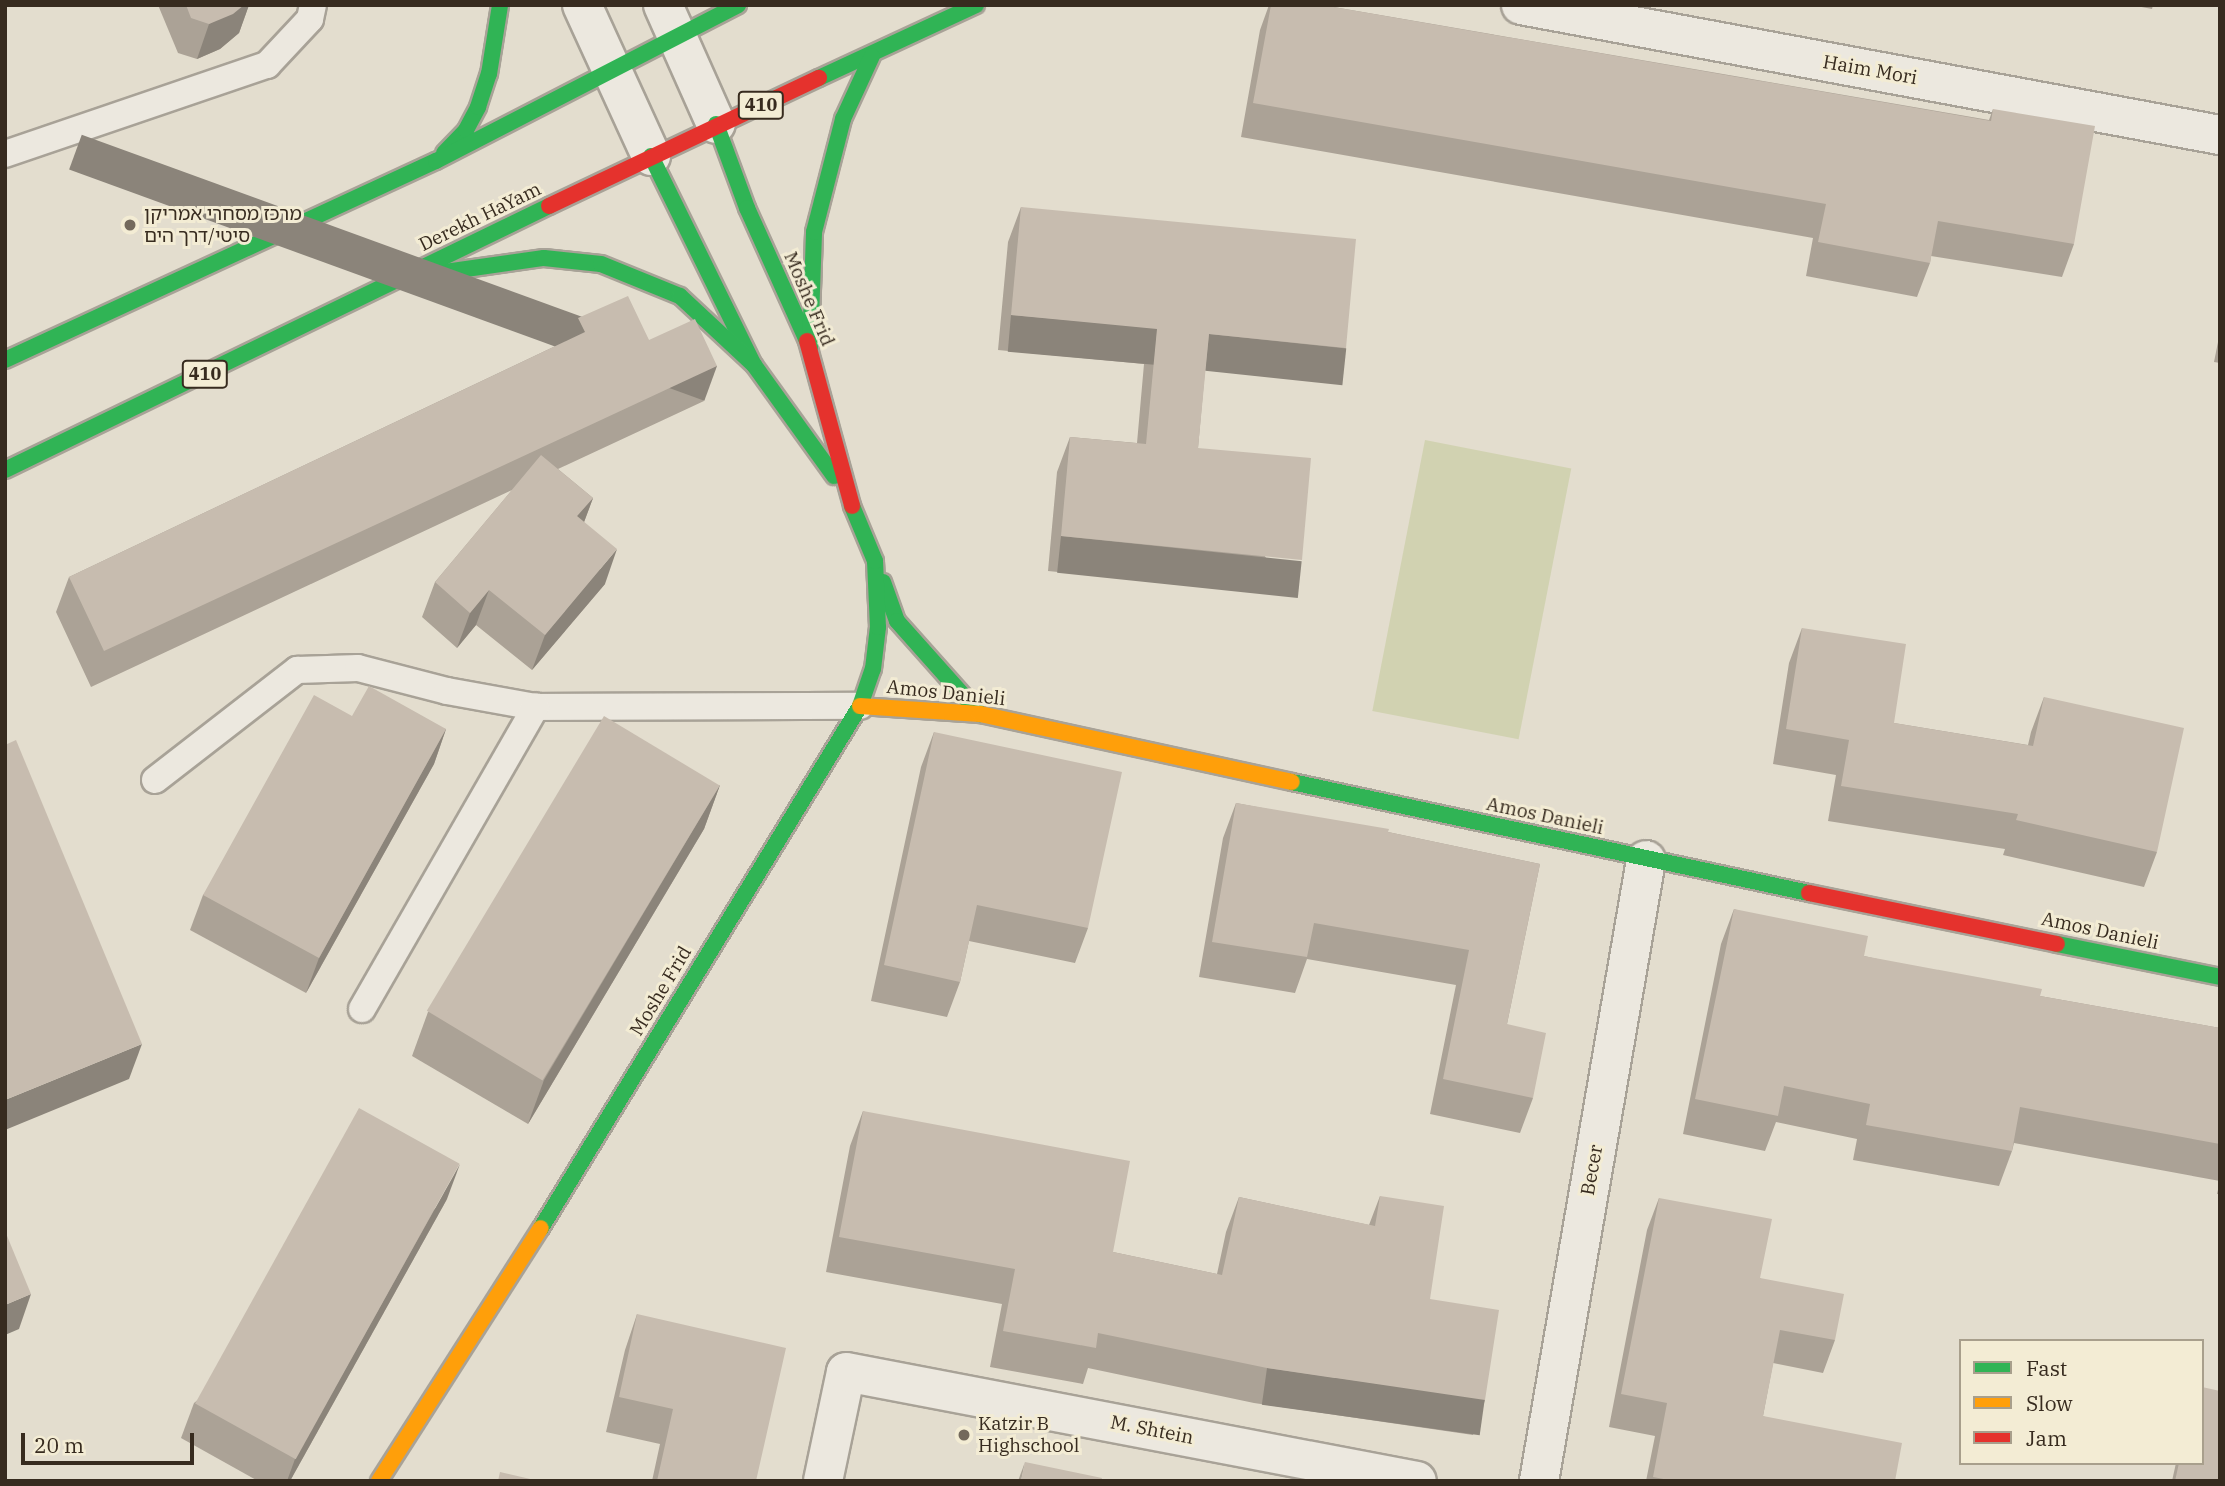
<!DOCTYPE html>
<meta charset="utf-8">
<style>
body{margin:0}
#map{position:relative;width:2225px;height:1486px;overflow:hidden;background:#e3ddce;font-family:"IBM Plex Serif","Noto Sans Hebrew",serif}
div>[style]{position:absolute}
.green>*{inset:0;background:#d1d2b1;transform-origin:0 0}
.roads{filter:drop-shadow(2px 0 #a8a297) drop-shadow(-2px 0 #a8a297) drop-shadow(0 2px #a8a297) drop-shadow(0 -2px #a8a297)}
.lane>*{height:26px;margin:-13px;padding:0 13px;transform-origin:13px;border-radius:13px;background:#ece8df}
.street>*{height:38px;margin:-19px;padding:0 19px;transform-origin:19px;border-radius:19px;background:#ece8df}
.fast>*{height:16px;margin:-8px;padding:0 8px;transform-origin:8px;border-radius:8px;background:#30b455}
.slow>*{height:16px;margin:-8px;padding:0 8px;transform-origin:8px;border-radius:8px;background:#ff9f0a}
.jam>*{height:16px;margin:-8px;padding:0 8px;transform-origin:8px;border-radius:8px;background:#e5322d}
.wall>*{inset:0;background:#aba296}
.shaded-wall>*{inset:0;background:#8b847a;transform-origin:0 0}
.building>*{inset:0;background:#c7bcaf;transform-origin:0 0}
.dots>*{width:19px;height:19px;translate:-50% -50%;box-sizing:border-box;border:4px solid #f3ecd4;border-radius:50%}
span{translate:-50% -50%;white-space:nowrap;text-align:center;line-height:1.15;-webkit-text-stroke:6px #f3ecd4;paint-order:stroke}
.shield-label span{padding:2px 5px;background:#f3ecd4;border:2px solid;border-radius:5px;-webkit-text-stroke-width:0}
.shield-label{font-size:18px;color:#372b1f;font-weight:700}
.street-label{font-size:19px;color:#372b1f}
.poi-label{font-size:19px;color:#372b1f}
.left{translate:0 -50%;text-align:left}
.frame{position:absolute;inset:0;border:7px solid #372b1f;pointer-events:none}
.legend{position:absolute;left:1959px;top:1339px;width:245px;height:126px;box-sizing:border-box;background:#f3ecd4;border:2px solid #a89f8c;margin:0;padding:9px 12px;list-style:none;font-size:21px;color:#372b1f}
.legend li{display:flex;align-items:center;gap:14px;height:35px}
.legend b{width:35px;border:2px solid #a89f8c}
.scale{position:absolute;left:21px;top:1433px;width:173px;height:32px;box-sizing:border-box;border:4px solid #372b1f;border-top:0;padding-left:9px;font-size:21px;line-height:24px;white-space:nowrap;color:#372b1f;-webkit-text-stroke:5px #f3ecd4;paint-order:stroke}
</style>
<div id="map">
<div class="green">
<div style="left:1425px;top:440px;width:149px;height:276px;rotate:11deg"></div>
</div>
<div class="roads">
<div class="lane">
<div style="left:5px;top:154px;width:277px;rotate:-18.8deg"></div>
<div style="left:267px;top:65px;width:63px;rotate:-46.9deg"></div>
<div style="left:310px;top:19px;width:14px;rotate:-78deg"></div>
<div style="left:155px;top:780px;width:180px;rotate:-37.8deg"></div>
<div style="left:297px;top:670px;width:61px;rotate:-1.9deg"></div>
<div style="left:358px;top:668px;width:92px;rotate:14.5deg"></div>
<div style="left:447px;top:691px;width:90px;rotate:10.2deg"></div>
<div style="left:536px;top:707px;width:324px;rotate:-0.2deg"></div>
<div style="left:362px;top:1009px;width:349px;rotate:-60.1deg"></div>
</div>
<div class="street">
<div style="left:582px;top:5px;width:166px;rotate:65.4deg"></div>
<div style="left:663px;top:5px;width:130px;rotate:66deg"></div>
<div style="left:1521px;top:5px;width:711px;rotate:10.54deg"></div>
<div style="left:823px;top:1481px;width:111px;rotate:-78.1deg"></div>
<div style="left:846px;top:1372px;width:581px;rotate:10.81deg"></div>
<div style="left:1539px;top:1481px;width:630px;rotate:-80.22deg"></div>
</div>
<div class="fast">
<div style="left:819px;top:78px;width:173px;rotate:-24.9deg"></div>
<div style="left:716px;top:124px;width:90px;rotate:69.7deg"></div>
<div style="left:747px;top:208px;width:146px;rotate:65.7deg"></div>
<div style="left:444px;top:153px;width:32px;rotate:-46deg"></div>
<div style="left:466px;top:130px;width:26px;rotate:-62deg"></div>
<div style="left:478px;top:107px;width:35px;rotate:-72deg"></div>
<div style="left:489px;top:74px;width:70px;rotate:-80.9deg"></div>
<div style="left:651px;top:156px;width:233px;rotate:63.8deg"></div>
<div style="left:754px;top:365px;width:137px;rotate:54.2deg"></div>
<div style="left:438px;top:273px;width:107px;rotate:-8.1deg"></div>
<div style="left:544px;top:258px;width:57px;rotate:6deg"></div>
<div style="left:601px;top:264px;width:85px;rotate:22.1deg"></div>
<div style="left:680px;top:296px;width:101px;rotate:43deg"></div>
<div style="left:810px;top:348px;width:116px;rotate:-88deg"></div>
<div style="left:814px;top:232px;width:117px;rotate:-75.6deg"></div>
<div style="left:843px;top:119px;width:69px;rotate:-65.3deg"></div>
<div style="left:5px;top:360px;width:475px;rotate:-24.8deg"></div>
<div style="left:436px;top:161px;width:340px;rotate:-27.3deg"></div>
<div style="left:5px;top:470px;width:605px;rotate:-25.89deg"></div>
<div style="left:883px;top:582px;width:41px;rotate:70.3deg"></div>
<div style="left:897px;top:621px;width:125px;rotate:48.3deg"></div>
<div style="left:1292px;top:782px;width:529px;rotate:12.12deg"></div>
<div style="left:2057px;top:944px;width:166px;rotate:11.4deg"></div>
<div style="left:541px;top:1228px;width:612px;rotate:-58.57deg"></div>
<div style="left:860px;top:706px;width:39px;rotate:-71deg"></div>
<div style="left:873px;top:669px;width:42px;rotate:-83.2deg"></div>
<div style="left:878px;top:627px;width:66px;rotate:-92.6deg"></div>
<div style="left:875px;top:561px;width:60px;rotate:-112.7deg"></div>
</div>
<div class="slow">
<div style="left:860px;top:706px;width:120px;rotate:3.8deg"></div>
<div style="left:980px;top:714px;width:319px;rotate:12.3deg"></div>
<div style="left:379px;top:1481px;width:300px;rotate:-57.4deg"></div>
</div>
<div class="jam">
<div style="left:549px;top:206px;width:299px;rotate:-25.4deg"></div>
<div style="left:807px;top:341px;width:171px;rotate:74.7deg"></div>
<div style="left:1809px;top:893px;width:253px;rotate:11.6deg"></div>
</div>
</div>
<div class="wall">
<div style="clip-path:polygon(158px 5px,249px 5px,239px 33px,220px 49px,197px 59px,178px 53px)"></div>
<div style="clip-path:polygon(1269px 5px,1322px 5px,1989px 120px,1993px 109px,2074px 244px,2062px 277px,1931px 256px,1930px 263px,1917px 297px,1806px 276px,1813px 238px,1241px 137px,1260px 30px)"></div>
<div style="clip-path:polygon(2131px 5px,2153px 5px,2152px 9px)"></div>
<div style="clip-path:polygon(1021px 207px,1346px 348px,1333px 383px,1205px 370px,1198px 448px,1289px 595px,1048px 571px,1057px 472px,1070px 437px,1137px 443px,1144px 364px,998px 350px,1008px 242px)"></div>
<div style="clip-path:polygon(578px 318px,649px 340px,704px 401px,558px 469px,593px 498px,584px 522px,605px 584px,532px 670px,476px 625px,457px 648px,422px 617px,435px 582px,512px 490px,91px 687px,56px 612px,69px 577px,570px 339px)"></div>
<div style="clip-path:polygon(2220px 332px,2220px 363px,2214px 362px)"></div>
<div style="clip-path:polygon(1802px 628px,1894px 723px,2028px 745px,2031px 732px,2044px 697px,2157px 852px,2144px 887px,2003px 855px,2005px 849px,1828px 821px,1836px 775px,1773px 764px,1789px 663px)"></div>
<div style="clip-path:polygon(352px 716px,446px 729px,434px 764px,306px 993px,190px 930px,203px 895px)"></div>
<div style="clip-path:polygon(934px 732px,1088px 928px,1075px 963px,969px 941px,960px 982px,947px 1017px,871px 1001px,921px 767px)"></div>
<div style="clip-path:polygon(720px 785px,704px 829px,528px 1124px,412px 1056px,428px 1012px)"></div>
<div style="clip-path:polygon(1236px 803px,1388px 832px,1540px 864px,1507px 1024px,1533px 1098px,1520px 1133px,1430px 1114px,1456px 985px,1307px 959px,1295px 993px,1199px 977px,1223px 838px)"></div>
<div style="clip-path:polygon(1734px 909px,1864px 956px,2040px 996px,2220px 1028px,2220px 1194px,2217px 1194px,2220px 1181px,2014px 1143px,2012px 1151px,1999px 1186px,1853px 1160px,1857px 1139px,1776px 1122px,1765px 1151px,1683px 1134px,1721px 944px)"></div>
<div style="clip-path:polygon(863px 1111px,1113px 1252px,1217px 1274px,1226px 1232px,1239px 1197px,1369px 1225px,1380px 1196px,1430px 1299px,1485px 1400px,1473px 1435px,1254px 1403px,1088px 1368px,1083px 1384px,990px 1367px,1002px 1304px,826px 1272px,850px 1146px)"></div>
<div style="clip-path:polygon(1659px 1198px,1760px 1278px,1835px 1340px,1823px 1373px,1773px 1363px,1763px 1416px,1895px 1481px,1646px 1481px,1655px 1436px,1609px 1427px,1647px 1230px)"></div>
<div style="clip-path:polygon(447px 1199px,290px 1481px,258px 1481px,181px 1438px,194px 1403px)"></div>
<div style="clip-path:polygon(637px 1314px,756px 1481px,652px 1481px,660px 1444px,606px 1432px,625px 1350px)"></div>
<div style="clip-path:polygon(1025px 1462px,1021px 1481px,1018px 1481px)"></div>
<div style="clip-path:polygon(2176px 1463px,2202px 1463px,2220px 1481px,2172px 1481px)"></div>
</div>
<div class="shaded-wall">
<div style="clip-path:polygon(244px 5px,249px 5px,239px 33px,220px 49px,197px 59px,209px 24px)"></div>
<div style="left:1011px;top:315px;width:147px;height:37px;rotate:5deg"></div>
<div style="left:1209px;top:334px;width:138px;height:37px;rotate:6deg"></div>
<div style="left:717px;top:366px;width:37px;height:676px;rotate:110deg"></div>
<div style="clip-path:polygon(593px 498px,580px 533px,577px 516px)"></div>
<div style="left:1061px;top:536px;width:242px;height:37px;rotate:6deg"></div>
<div style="clip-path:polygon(617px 549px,605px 584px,532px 670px,545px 635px)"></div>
<div style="clip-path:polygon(489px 590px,476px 625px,457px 648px,470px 613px)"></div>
<div style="clip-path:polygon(446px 729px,434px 764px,306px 993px,319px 958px)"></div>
<div style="clip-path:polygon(720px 785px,704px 829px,528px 1124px,544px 1080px)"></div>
<div style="clip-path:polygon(142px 1044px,129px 1079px,5px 1130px,5px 1100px)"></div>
<div style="clip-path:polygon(460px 1164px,447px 1199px,290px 1481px,287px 1481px,295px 1459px)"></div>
<div style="clip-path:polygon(31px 1294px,19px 1329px,5px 1335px,5px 1305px)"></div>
<div style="left:1267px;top:1368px;width:220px;height:37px;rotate:8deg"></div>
</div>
<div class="building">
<div style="clip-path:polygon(186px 5px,244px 5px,233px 14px,209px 24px,191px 18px)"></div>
<div style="clip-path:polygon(1271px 5px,1322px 5px,1991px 121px,1993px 109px,2095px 126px,2074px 244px,1938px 221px,1930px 263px,1818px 242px,1826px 204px,1253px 103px)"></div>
<div style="clip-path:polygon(1021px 207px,1356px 239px,1346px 348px,1209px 334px,1198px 448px,1311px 458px,1302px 560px,1061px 536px,1070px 437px,1146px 444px,1157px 329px,1011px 315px)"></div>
<div style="clip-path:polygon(628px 296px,649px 340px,695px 319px,717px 366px,104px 651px,69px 577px,585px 332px,578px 318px)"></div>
<div style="clip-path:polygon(541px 455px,593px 498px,577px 516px,617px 549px,545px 635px,489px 590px,470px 613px,435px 582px)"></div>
<div style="clip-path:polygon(1802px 628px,1906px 644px,1894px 723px,2033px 746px,2044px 697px,2184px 728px,2157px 852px,2016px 820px,2018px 814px,1841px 786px,1849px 740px,1786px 729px)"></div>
<div style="clip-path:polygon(369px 686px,446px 729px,319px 958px,203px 895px,314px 695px,352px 716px)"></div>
<div style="left:604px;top:716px;width:135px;height:344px;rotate:31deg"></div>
<div style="clip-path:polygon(934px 732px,1122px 772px,1088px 928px,977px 905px,960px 982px,884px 965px)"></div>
<div style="clip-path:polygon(16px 740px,142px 1044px,5px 1100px,5px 745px)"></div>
<div style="clip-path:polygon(1236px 803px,1389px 829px,1388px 832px,1540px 864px,1507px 1024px,1546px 1033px,1533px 1098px,1443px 1079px,1469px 950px,1314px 923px,1307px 957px,1212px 942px)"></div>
<div style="clip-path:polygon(1734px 909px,1868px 936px,1864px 956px,2042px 989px,2040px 996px,2220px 1028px,2220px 1144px,2020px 1107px,2012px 1151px,1866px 1125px,1870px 1104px,1784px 1086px,1778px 1116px,1695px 1099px)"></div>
<div style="left:359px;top:1108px;width:115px;height:338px;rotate:29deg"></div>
<div style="clip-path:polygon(863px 1111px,1130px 1161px,1113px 1252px,1222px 1275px,1239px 1197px,1375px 1226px,1380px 1196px,1444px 1206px,1430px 1299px,1499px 1310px,1485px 1400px,1267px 1368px,1098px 1333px,1096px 1348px,1003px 1331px,1015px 1269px,839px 1237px)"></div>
<div style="clip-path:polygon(1659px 1198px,1772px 1219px,1760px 1278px,1844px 1294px,1835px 1340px,1780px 1330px,1763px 1416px,1902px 1443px,1895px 1481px,1674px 1481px,1653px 1477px,1667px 1403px,1621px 1394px)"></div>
<div style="clip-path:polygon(5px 1231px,31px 1294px,5px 1305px)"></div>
<div style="clip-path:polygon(637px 1314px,786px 1348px,756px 1481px,657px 1481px,673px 1409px,619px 1397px)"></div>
<div style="clip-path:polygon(2202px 1387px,2220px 1391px,2220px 1481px,2175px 1481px,2179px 1463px,2202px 1463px)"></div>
<div style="clip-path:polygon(1025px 1462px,1102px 1478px,1101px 1481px,1021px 1481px)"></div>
<div style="clip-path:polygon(500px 1472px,539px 1481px,498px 1481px)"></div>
</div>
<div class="dots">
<div style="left:130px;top:225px;background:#73695c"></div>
<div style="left:964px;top:1435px;background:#73695c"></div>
</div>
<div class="shield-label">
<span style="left:761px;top:105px">410</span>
<span style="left:205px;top:374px">410</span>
</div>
<div class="street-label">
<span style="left:1870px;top:70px;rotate:10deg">Haim Mori</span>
<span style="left:480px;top:217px;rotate:-26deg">Derekh HaYam</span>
<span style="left:809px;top:299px;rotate:67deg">Moshe Frid</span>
<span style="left:946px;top:693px;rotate:6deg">Amos Danieli</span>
<span style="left:1545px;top:816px;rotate:12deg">Amos Danieli</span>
<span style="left:2100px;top:931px;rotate:12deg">Amos Danieli</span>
<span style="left:661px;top:991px;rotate:-59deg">Moshe Frid</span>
<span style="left:1592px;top:1170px;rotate:-80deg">Becer</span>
<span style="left:1152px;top:1430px;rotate:11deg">M. Shtein</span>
</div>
<div class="poi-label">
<span class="left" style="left:144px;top:225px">מרכז מסחרי אמריקן<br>סיטי/דרך הים</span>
<span class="left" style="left:978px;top:1435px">Katzir B<br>Highschool</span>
</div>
<div class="frame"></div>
<ul class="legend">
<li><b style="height:9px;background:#30b455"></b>Fast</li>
<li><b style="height:9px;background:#ff9f0a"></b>Slow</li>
<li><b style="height:9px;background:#e5322d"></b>Jam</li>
</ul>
<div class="scale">20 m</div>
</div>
